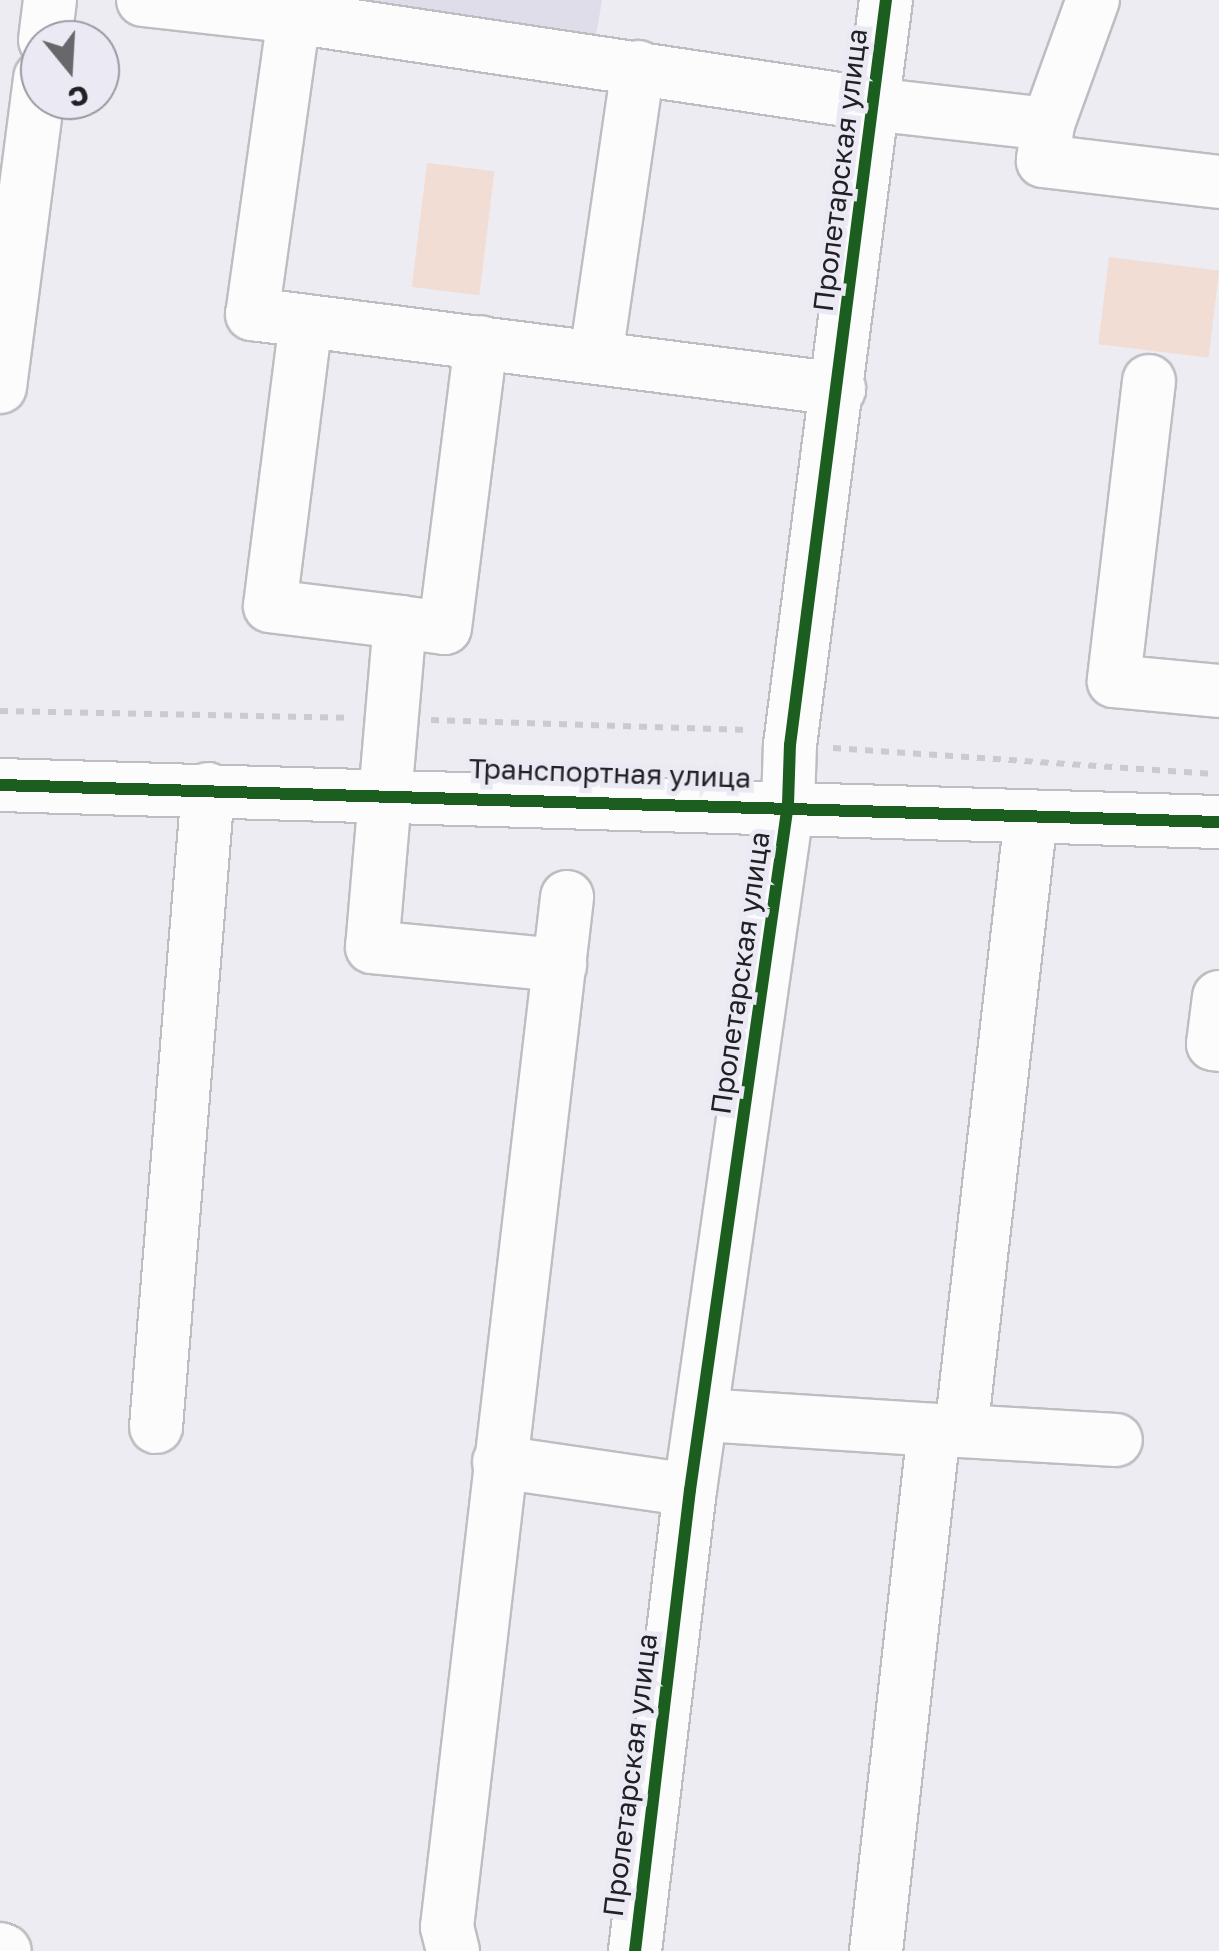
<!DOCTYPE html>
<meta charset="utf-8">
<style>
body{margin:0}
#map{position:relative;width:1219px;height:1951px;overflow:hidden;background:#edecf2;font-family:"Golos Text",sans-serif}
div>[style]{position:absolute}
.built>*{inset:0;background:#dedde9}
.green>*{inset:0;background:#f2ddd4;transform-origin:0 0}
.path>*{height:6px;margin-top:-3px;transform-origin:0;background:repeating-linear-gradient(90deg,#cbcbcd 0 8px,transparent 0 16px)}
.roads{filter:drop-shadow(2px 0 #bebdc1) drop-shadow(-2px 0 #bebdc1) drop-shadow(0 2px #bebdc1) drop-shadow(0 -2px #bebdc1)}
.minor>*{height:52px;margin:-26px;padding:0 26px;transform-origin:26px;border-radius:26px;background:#fcfcfd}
.cycleway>*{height:12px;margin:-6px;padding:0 6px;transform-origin:6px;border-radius:6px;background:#1b5e20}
span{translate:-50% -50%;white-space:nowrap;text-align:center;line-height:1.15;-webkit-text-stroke:10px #ebeaf4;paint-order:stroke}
.street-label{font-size:28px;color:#212024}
.north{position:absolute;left:20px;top:20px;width:100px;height:100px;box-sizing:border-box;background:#ebeaf4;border:2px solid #9a99a1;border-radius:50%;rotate:162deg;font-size:28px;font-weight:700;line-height:40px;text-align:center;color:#212024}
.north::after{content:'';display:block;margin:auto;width:35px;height:45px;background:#68676c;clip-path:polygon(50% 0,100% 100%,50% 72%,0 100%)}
</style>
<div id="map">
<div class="built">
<div style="clip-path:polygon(325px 0,602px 0,596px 36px)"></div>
</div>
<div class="green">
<div style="left:427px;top:163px;width:68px;height:125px;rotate:7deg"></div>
<div style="left:1109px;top:257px;width:111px;height:88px;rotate:7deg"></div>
</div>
<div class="path">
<div style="left:0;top:711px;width:349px;rotate:1.1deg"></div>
<div style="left:431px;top:720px;width:317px;rotate:1.8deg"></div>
<div style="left:833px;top:748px;width:378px;rotate:3.9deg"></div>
</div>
<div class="roads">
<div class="minor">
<div style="left:143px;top:0;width:152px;rotate:6.4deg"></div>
<div style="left:294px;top:17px;width:300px;rotate:98deg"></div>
<div style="left:252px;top:314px;width:592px;rotate:7.28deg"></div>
<div style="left:294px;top:17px;width:585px;rotate:8.56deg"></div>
<div style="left:872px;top:104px;width:177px;rotate:6.5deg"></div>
<div style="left:1048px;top:124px;width:132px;rotate:-70.1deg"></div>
<div style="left:45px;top:40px;width:40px;rotate:-82.9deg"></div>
<div style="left:1048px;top:124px;width:37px;rotate:98deg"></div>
<div style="left:1043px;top:161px;width:177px;rotate:6.8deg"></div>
<div style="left:306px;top:321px;width:287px;rotate:97.2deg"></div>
<div style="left:270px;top:606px;width:131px;rotate:7deg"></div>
<div style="left:400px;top:622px;width:326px;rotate:94.9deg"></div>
<div style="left:372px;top:947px;width:189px;rotate:5.5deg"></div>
<div style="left:596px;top:356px;width:292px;rotate:-81.7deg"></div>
<div style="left:1149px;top:381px;width:302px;rotate:96.7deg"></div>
<div style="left:1114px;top:681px;width:105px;rotate:5.4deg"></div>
<div style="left:0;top:387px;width:312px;rotate:-82.6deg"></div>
<div style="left:400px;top:622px;width:45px;rotate:7.6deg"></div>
<div style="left:445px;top:628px;width:288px;rotate:-82.8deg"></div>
<div style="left:0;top:785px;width:1220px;rotate:1.74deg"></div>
<div style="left:1219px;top:997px;width:47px;rotate:97.3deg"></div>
<div style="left:1213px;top:1044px;width:6px;rotate:9deg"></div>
<div style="left:704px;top:1415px;width:230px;rotate:3.7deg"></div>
<div style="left:934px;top:1430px;width:524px;rotate:96.35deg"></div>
<div style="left:156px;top:1427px;width:640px;rotate:-85.34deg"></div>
<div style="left:934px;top:1430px;width:27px;rotate:2deg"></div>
<div style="left:961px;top:1431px;width:618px;rotate:-83.5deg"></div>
<div style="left:961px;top:1431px;width:155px;rotate:3.3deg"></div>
<div style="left:499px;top:1462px;width:193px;rotate:8.3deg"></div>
<div style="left:0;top:1949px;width:5px;rotate:22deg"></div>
<div style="left:453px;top:1951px;width:25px;rotate:-104deg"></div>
<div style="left:447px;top:1927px;width:1037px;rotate:-83.35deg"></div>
<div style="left:635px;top:1951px;width:464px;rotate:-83.2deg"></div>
<div style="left:690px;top:1490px;width:693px;rotate:-81.87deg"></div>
<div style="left:788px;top:804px;width:59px;rotate:-88.1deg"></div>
<div style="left:790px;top:745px;width:751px;rotate:-82.66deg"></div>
</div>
</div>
<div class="cycleway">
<div style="left:0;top:785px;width:1220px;rotate:1.74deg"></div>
<div style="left:635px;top:1951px;width:464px;rotate:-83.2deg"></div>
<div style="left:690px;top:1490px;width:693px;rotate:-81.87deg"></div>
<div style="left:788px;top:804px;width:59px;rotate:-88.1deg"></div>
<div style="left:790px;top:745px;width:751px;rotate:-82.66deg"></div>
</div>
<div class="street-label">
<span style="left:840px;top:170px;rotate:-83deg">Пролетарская улица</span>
<span style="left:610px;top:773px;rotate:2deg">Транспортная улица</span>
<span style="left:740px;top:973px;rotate:-82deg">Пролетарская улица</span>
<span style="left:630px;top:1775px;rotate:-83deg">Пролетарская улица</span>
</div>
<div class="north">С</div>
</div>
